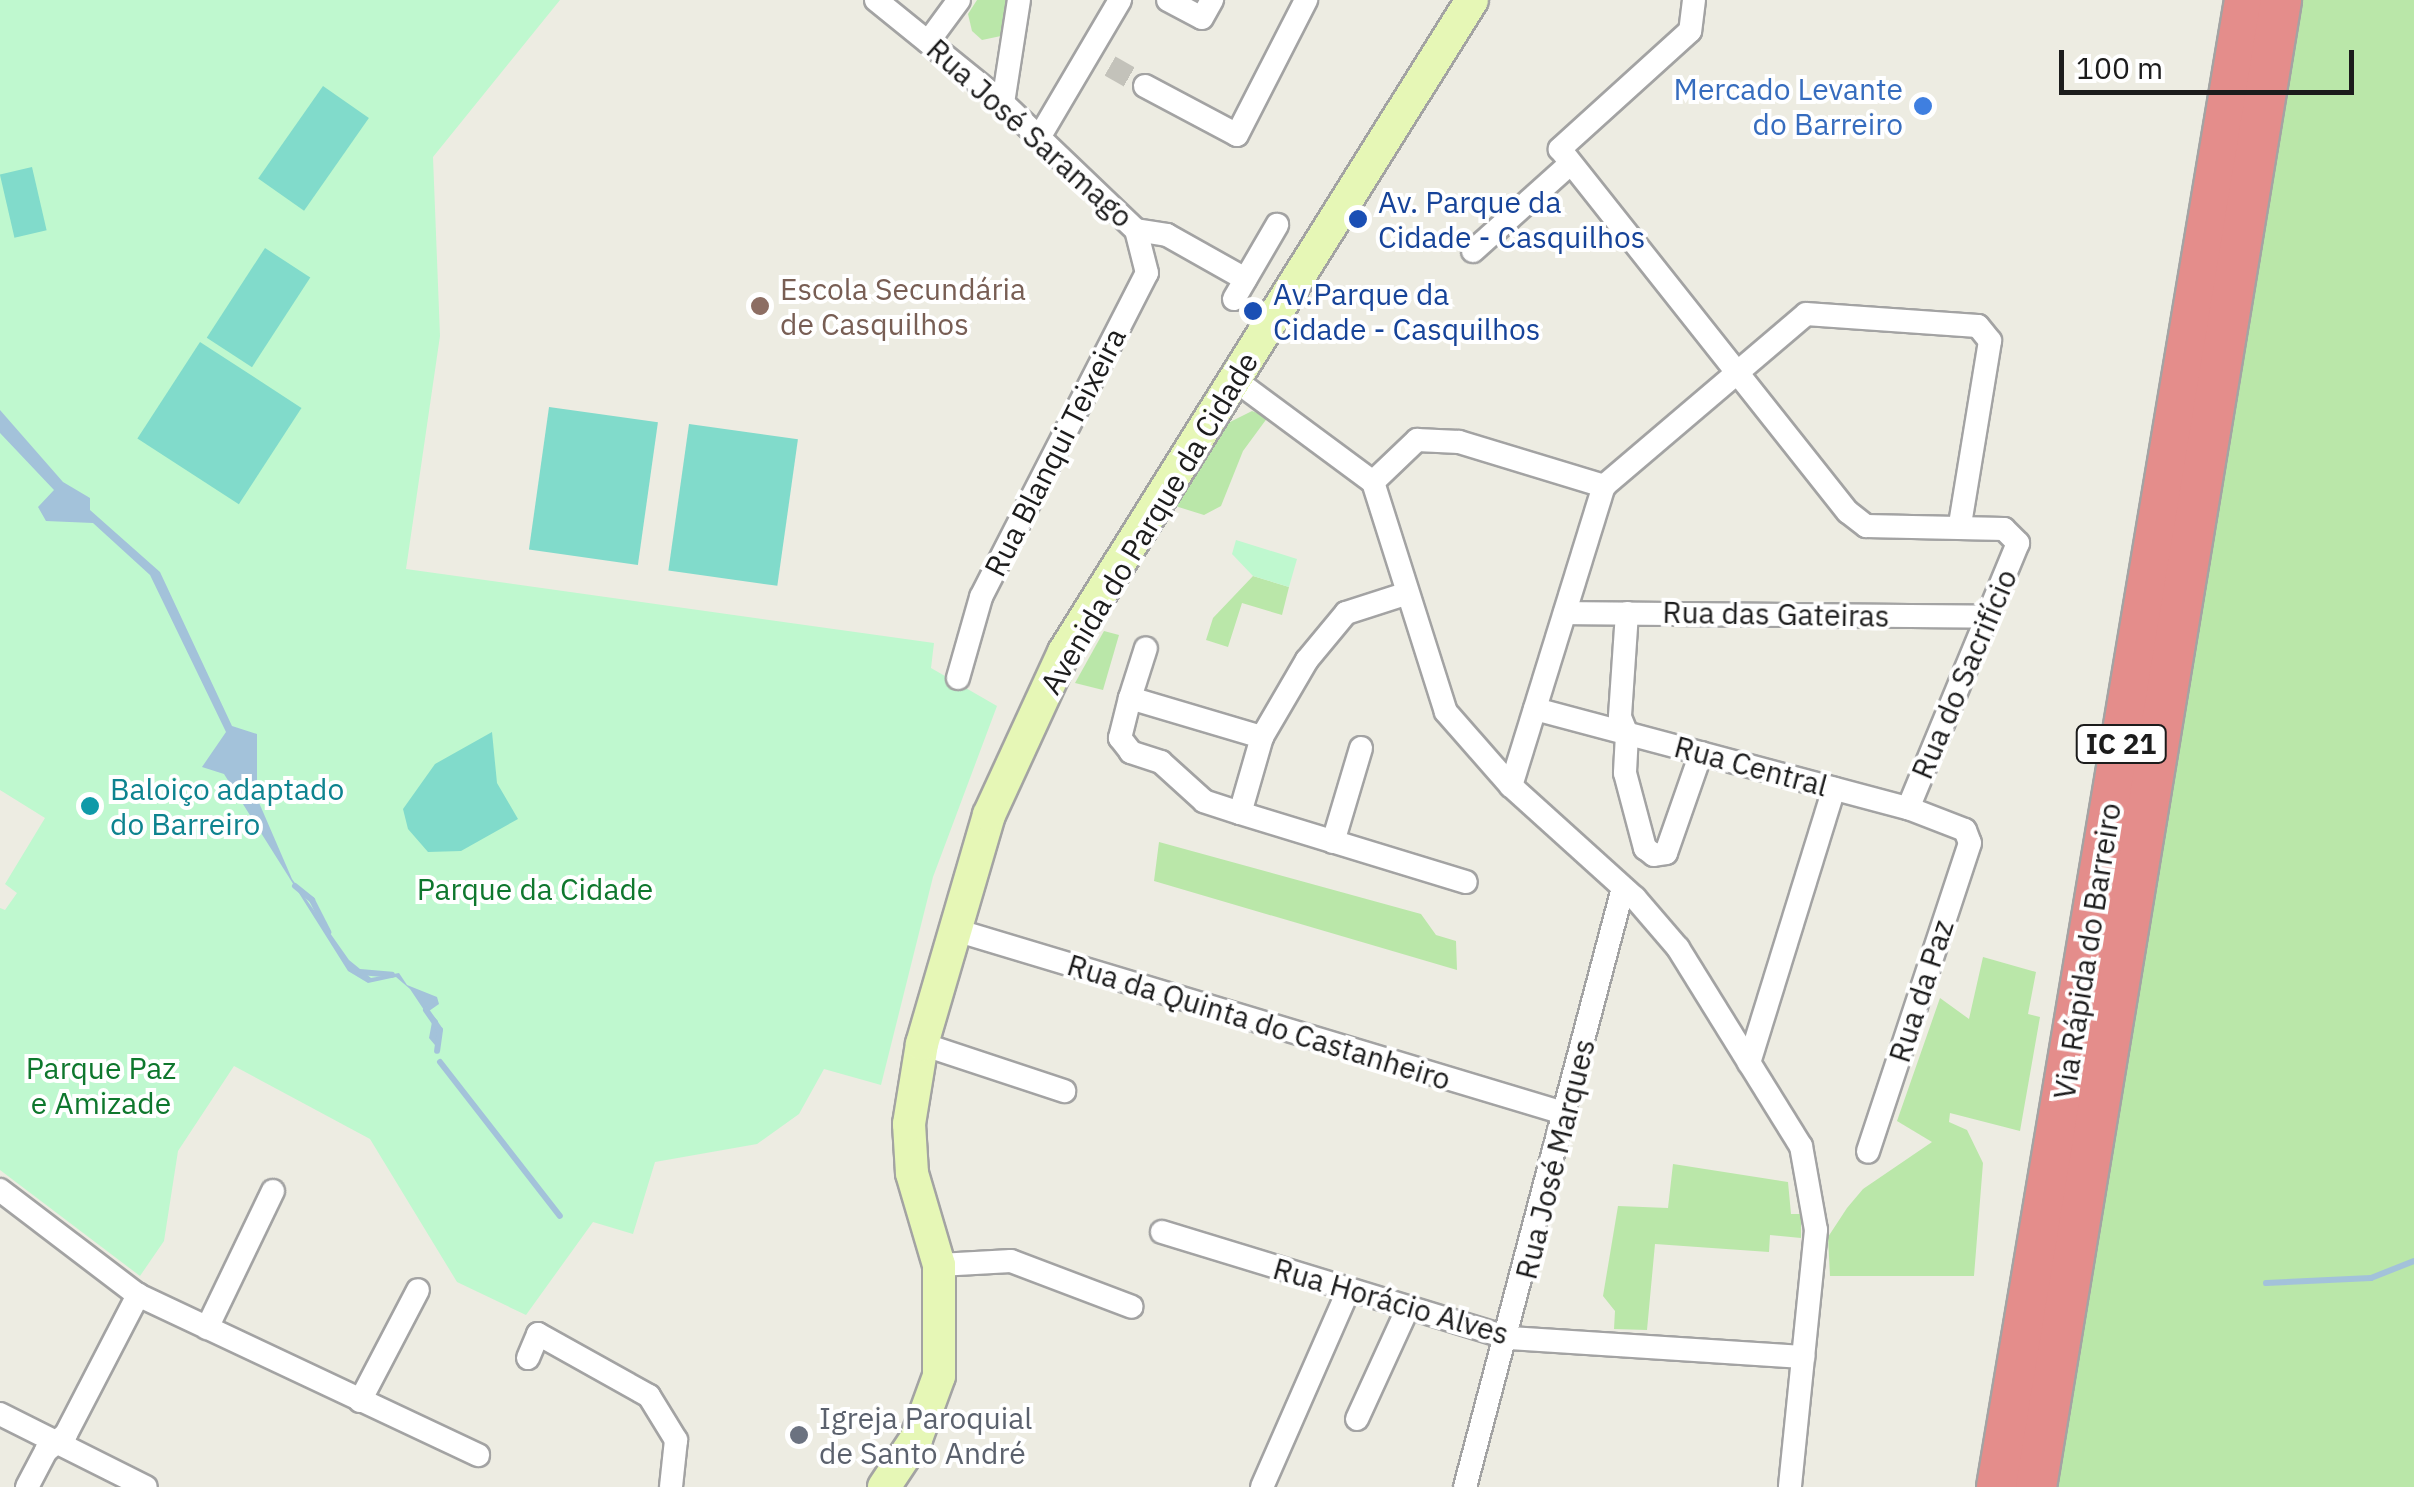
<!DOCTYPE html>
<meta charset="utf-8">
<style>
body{margin:0}
#map{position:relative;width:2414px;height:1487px;overflow:hidden;background:#edece2;font-family:"IBM Plex Sans",sans-serif}
div>[style]{position:absolute}
.grass>*{inset:0;background:#bae7a9}
.park>*{inset:0;background:#bff8cf}
.pitch>*{inset:0;background:#81dbcb;transform-origin:0 0}
.water>*{inset:0;background:#a3c2da}
.stream>*{height:6px;margin:-3px;padding:0 3px;transform-origin:3px;border-radius:3px;background:#a3c2da}
.street-tunnel>*{height:22px;margin-top:-11px;transform-origin:0;background:repeating-linear-gradient(90deg,#c3c2ba 0 22px,transparent 0 33px)}
.roads{filter:drop-shadow(2px 0 #a3a3a3) drop-shadow(-2px 0 #a3a3a3) drop-shadow(0 2px #a3a3a3) drop-shadow(0 -2px #a3a3a3)}
.street>*{height:22px;margin:-11px;padding:0 11px;transform-origin:11px;border-radius:11px;background:#fff}
.secondary>*{height:32px;margin:-16px;padding:0 16px;transform-origin:16px;border-radius:16px;background:#e6f7b6}
.highway>*{height:40px;margin:-20px;padding:0 20px;transform-origin:20px;border-radius:20px;background:#e48d8b}
.dots>*{width:28px;height:28px;translate:-50% -50%;box-sizing:border-box;border:5px solid #fff;border-radius:50%}
span{translate:-50% -50%;white-space:nowrap;text-align:center;line-height:1.15;-webkit-text-stroke:8px #fff;paint-order:stroke}
.shield-label span{padding:2px 8px;background:#fff;border:2px solid;border-radius:8px;-webkit-text-stroke-width:0}
.shield-label{font-size:28px;color:#1c1c1c;font-weight:700}
.shop-label{font-size:30px;color:#366cbe}
.right{translate:-100% -50%;text-align:right}
.street-label{font-size:30px;color:#1c1c1c}
.transit-label{font-size:30px;color:#164399}
.left{translate:0 -50%;text-align:left}
.education-label{font-size:30px;color:#785e54}
.culture-label{font-size:30px;color:#0d838f}
.park-label{font-size:30px;color:#0e772d}
.worship-label{font-size:30px;color:#5b616d}
.scale{position:absolute;left:2059px;top:50px;width:295px;height:45px;box-sizing:border-box;border:5px solid #1c1c1c;border-top:0;padding-left:12px;font-size:30px;line-height:35px;white-space:nowrap;color:#1c1c1c;-webkit-text-stroke:8px #fff;paint-order:stroke}
</style>
<div id="map">
<div class="grass">
<div style="clip-path:polygon(977px 0,1012px 0,1001px 36px,982px 40px,972px 31px,968px 14px)"></div>
<div style="clip-path:polygon(2302px 0,2414px 0,2414px 1487px,2058px 1487px)"></div>
<div style="clip-path:polygon(1252px 411px,1268px 417px,1243px 451px,1221px 506px,1204px 515px,1172px 505px,1226px 424px)"></div>
<div style="clip-path:polygon(1253px 576px,1289px 587px,1282px 615px,1242px 603px,1228px 647px,1206px 640px,1213px 618px)"></div>
<div style="clip-path:polygon(1104px 631px,1119px 635px,1103px 690px,1075px 683px)"></div>
<div style="clip-path:polygon(1159px 842px,1421px 914px,1436px 935px,1456px 941px,1457px 970px,1154px 881px)"></div>
<div style="clip-path:polygon(1983px 957px,2036px 972px,2028px 1014px,2040px 1017px,2020px 1131px,1950px 1113px,1949px 1122px,1967px 1130px,1983px 1163px,1974px 1276px,1830px 1276px,1828px 1237px,1847px 1208px,1863px 1189px,1932px 1142px,1897px 1121px,1940px 998px,1969px 1019px)"></div>
<div style="clip-path:polygon(1673px 1164px,1788px 1182px,1791px 1214px,1801px 1214px,1801px 1238px,1770px 1235px,1769px 1252px,1655px 1244px,1647px 1330px,1614px 1329px,1615px 1311px,1603px 1296px,1618px 1206px,1668px 1208px)"></div>
</div>
<div class="park">
<div style="clip-path:polygon(0 0,560px 0,433px 157px,440px 336px,406px 569px,934px 643px,931px 668px,997px 706px,933px 877px,881px 1085px,824px 1069px,799px 1114px,757px 1144px,655px 1162px,633px 1234px,593px 1222px,526px 1315px,457px 1282px,370px 1139px,234px 1066px,178px 1151px,164px 1241px,140px 1276px,0 1170px,0 908px,5px 910px,17px 893px,5px 884px,45px 818px,0 790px)"></div>
<div style="clip-path:polygon(1236px 540px,1297px 559px,1289px 587px,1253px 576px,1232px 554px)"></div>
</div>
<div class="pitch">
<div style="left:323px;top:86px;width:56px;height:113px;rotate:35deg"></div>
<div style="left:32px;top:167px;width:65px;height:33px;rotate:77deg"></div>
<div style="left:265px;top:248px;width:54px;height:107px;rotate:33deg"></div>
<div style="left:200px;top:342px;width:121px;height:115px;rotate:33deg"></div>
<div style="left:549px;top:407px;width:110px;height:144px;rotate:8deg"></div>
<div style="left:689px;top:424px;width:110px;height:148px;rotate:8deg"></div>
<div style="clip-path:polygon(492px 732px,497px 783px,518px 819px,461px 851px,428px 852px,408px 829px,403px 809px,435px 764px)"></div>
</div>
<div class="water">
<div style="clip-path:polygon(0 410px,63px 482px,90px 498px,90px 510px,160px 572px,232px 726px,257px 734px,257px 798px,292px 879px,349px 960px,371px 978px,399px 973px,407px 985px,437px 997px,439px 1004px,429px 1011px,438px 1021px,440px 1051px,429px 1038px,432px 1022px,410px 989px,396px 977px,368px 983px,348px 971px,224px 774px,202px 767px,226px 732px,150px 575px,93px 523px,46px 521px,38px 507px,54px 490px,0 433px)"></div>
</div>
<div class="stream">
<div style="left:295px;top:886px;width:22px;rotate:39deg"></div>
<div style="left:312px;top:900px;width:36px;rotate:63deg"></div>
<div style="left:360px;top:972px;width:32px;rotate:5deg"></div>
<div style="left:426px;top:1010px;width:24px;rotate:55deg"></div>
<div style="left:440px;top:1030px;width:21px;rotate:98deg"></div>
<div style="left:440px;top:1062px;width:195px;rotate:52.1deg"></div>
<div style="left:2266px;top:1283px;width:105px;rotate:-2.7deg"></div>
<div style="left:2371px;top:1278px;width:46px;rotate:-21.6deg"></div>
</div>
<div class="street-tunnel">
<div style="left:1110px;top:66px;width:40px;rotate:29.7deg"></div>
</div>
<div class="roads">
<div class="street">
<div style="left:876px;top:0;width:164px;rotate:39deg"></div>
<div style="left:1003px;top:103px;width:184px;rotate:43.7deg"></div>
<div style="left:1136px;top:230px;width:31px;rotate:9deg"></div>
<div style="left:1167px;top:235px;width:90px;rotate:29.4deg"></div>
<div style="left:1168px;top:0;width:38px;rotate:28deg"></div>
<div style="left:1202px;top:18px;width:21px;rotate:-61deg"></div>
<div style="left:1694px;top:0;width:31px;rotate:97deg"></div>
<div style="left:1690px;top:31px;width:176px;rotate:137.8deg"></div>
<div style="left:1560px;top:149px;width:463px;rotate:51.6deg"></div>
<div style="left:1848px;top:512px;width:23px;rotate:38deg"></div>
<div style="left:1866px;top:526px;width:138px;rotate:1.2deg"></div>
<div style="left:2004px;top:529px;width:20px;rotate:45deg"></div>
<div style="left:2018px;top:543px;width:287px;rotate:112.5deg"></div>
<div style="left:928px;top:42px;width:52px;rotate:-53.6deg"></div>
<div style="left:1145px;top:86px;width:104px;rotate:28deg"></div>
<div style="left:1237px;top:135px;width:152px;rotate:-62.9deg"></div>
<div style="left:1003px;top:103px;width:104px;rotate:-81.2deg"></div>
<div style="left:1040px;top:136px;width:158px;rotate:-59.5deg"></div>
<div style="left:1473px;top:251px;width:130px;rotate:-41.9deg"></div>
<div style="left:1234px;top:299px;width:86px;rotate:-59.8deg"></div>
<div style="left:1235px;top:380px;width:172px;rotate:36.5deg"></div>
<div style="left:1373px;top:482px;width:241px;rotate:72.4deg"></div>
<div style="left:1446px;top:712px;width:98px;rotate:48.7deg"></div>
<div style="left:1511px;top:786px;width:167px;rotate:42.1deg"></div>
<div style="left:1635px;top:898px;width:66px;rotate:49.3deg"></div>
<div style="left:1678px;top:948px;width:233px;rotate:58.2deg"></div>
<div style="left:1801px;top:1146px;width:85px;rotate:79.9deg"></div>
<div style="left:1816px;top:1230px;width:258px;rotate:95.8deg"></div>
<div style="left:1373px;top:482px;width:61px;rotate:-43.7deg"></div>
<div style="left:1417px;top:440px;width:42px;rotate:2.7deg"></div>
<div style="left:1459px;top:442px;width:152px;rotate:16.9deg"></div>
<div style="left:1565px;top:613px;width:423px;rotate:0.5deg"></div>
<div style="left:1627px;top:613px;width:104px;rotate:93.9deg"></div>
<div style="left:1620px;top:717px;width:18px;rotate:68deg"></div>
<div style="left:1627px;top:734px;width:39px;rotate:93deg"></div>
<div style="left:1625px;top:773px;width:78px;rotate:75.1deg"></div>
<div style="left:1645px;top:848px;width:11px;rotate:38deg"></div>
<div style="left:1654px;top:855px;width:12px;rotate:-9deg"></div>
<div style="left:1666px;top:853px;width:106px;rotate:-70.7deg"></div>
<div style="left:958px;top:678px;width:84px;rotate:-74.1deg"></div>
<div style="left:981px;top:597px;width:364px;rotate:-62.9deg"></div>
<div style="left:1147px;top:273px;width:44px;rotate:-104.3deg"></div>
<div style="left:1130px;top:698px;width:52px;rotate:-72.3deg"></div>
<div style="left:1535px;top:709px;width:386px;rotate:14.9deg"></div>
<div style="left:1908px;top:808px;width:61px;rotate:21.1deg"></div>
<div style="left:1965px;top:830px;width:14px;rotate:69deg"></div>
<div style="left:1970px;top:843px;width:325px;rotate:108.3deg"></div>
<div style="left:1262px;top:737px;width:79px;rotate:106.1deg"></div>
<div style="left:1240px;top:813px;width:38px;rotate:-162deg"></div>
<div style="left:1204px;top:801px;width:58px;rotate:-137.8deg"></div>
<div style="left:1161px;top:762px;width:32px;rotate:-162deg"></div>
<div style="left:1131px;top:752px;width:18px;rotate:-128deg"></div>
<div style="left:1120px;top:738px;width:41px;rotate:-76deg"></div>
<div style="left:1130px;top:698px;width:138px;rotate:16.5deg"></div>
<div style="left:1262px;top:737px;width:89px;rotate:-59.7deg"></div>
<div style="left:1307px;top:660px;width:61px;rotate:-50.3deg"></div>
<div style="left:1346px;top:613px;width:62px;rotate:-17.9deg"></div>
<div style="left:1511px;top:786px;width:314px;rotate:-72.8deg"></div>
<div style="left:1604px;top:486px;width:265px;rotate:-40.4deg"></div>
<div style="left:1806px;top:314px;width:172px;rotate:4deg"></div>
<div style="left:1978px;top:326px;width:19px;rotate:51deg"></div>
<div style="left:1990px;top:341px;width:185px;rotate:99.3deg"></div>
<div style="left:1240px;top:813px;width:236px;rotate:17deg"></div>
<div style="left:1333px;top:842px;width:98px;rotate:-73.4deg"></div>
<div style="left:952px;top:929px;width:642px;rotate:16.74deg"></div>
<div style="left:922px;top:1044px;width:150px;rotate:18.3deg"></div>
<div style="left:1749px;top:1063px;width:287px;rotate:-72.8deg"></div>
<div style="left:0;top:1190px;width:173px;rotate:37.3deg"></div>
<div style="left:138px;top:1295px;width:376px;rotate:25.2deg"></div>
<div style="left:1162px;top:1232px;width:363px;rotate:17deg"></div>
<div style="left:1509px;top:1338px;width:295px;rotate:3.7deg"></div>
<div style="left:939px;top:1265px;width:72px;rotate:-3.2deg"></div>
<div style="left:1011px;top:1261px;width:129px;rotate:20.8deg"></div>
<div style="left:207px;top:1328px;width:152px;rotate:-64.3deg"></div>
<div style="left:528px;top:1358px;width:26px;rotate:-67deg"></div>
<div style="left:538px;top:1334px;width:127px;rotate:29.2deg"></div>
<div style="left:649px;top:1396px;width:52px;rotate:58.5deg"></div>
<div style="left:676px;top:1440px;width:47px;rotate:96.1deg"></div>
<div style="left:360px;top:1401px;width:125px;rotate:-62.4deg"></div>
<div style="left:0;top:1414px;width:163px;rotate:26.6deg"></div>
<div style="left:1357px;top:1419px;width:118px;rotate:-65.4deg"></div>
<div style="left:27px;top:1487px;width:41px;rotate:-62.2deg"></div>
<div style="left:46px;top:1451px;width:26px;rotate:-40deg"></div>
<div style="left:66px;top:1434px;width:157px;rotate:-62.6deg"></div>
<div style="left:1262px;top:1487px;width:212px;rotate:-66.3deg"></div>
<div style="left:1465px;top:1487px;width:619px;rotate:-75.22deg"></div>
</div>
<div class="secondary">
<div style="left:884px;top:1487px;width:58px;rotate:-56.3deg"></div>
<div style="left:916px;top:1439px;width:67px;rotate:-69.9deg"></div>
<div style="left:939px;top:1376px;width:111px;rotate:-90deg"></div>
<div style="left:939px;top:1265px;width:96px;rotate:-106.4deg"></div>
<div style="left:912px;top:1173px;width:49px;rotate:-93.5deg"></div>
<div style="left:909px;top:1124px;width:81px;rotate:-80.8deg"></div>
<div style="left:922px;top:1044px;width:239px;rotate:-73.7deg"></div>
<div style="left:989px;top:815px;width:179px;rotate:-65.3deg"></div>
<div style="left:1064px;top:652px;width:769px;rotate:-57.96deg"></div>
</div>
<div class="highway">
<div style="left:1997px;top:1487px;width:1508px;rotate:-80.53deg"></div>
<div style="left:2036px;top:1487px;width:1507px;rotate:-80.64deg"></div>
</div>
</div>
<div class="dots">
<div style="left:1923px;top:106px;background:#3f7fe0"></div>
<div style="left:1358px;top:219px;background:#1a4fb4"></div>
<div style="left:760px;top:306px;background:#8d6e63"></div>
<div style="left:1253px;top:311px;background:#1a4fb4"></div>
<div style="left:90px;top:806px;background:#0f9aa8"></div>
<div style="left:799px;top:1435px;background:#6b7280"></div>
</div>
<div class="shield-label">
<span style="left:2121px;top:744px">IC 21</span>
</div>
<div class="shop-label">
<span class="right" style="left:1903px;top:106px">Mercado Levante<br>do Barreiro</span>
</div>
<div class="street-label">
<span style="left:1030px;top:133px;rotate:42deg">Rua José Saramago</span>
<span style="left:1055px;top:452px;rotate:-63deg">Rua Blanqui Teixeira</span>
<span style="left:1149px;top:523px;rotate:-59deg">Avenida do Parque da Cidade</span>
<span style="left:1776px;top:614px;rotate:1deg">Rua das Gateiras</span>
<span style="left:1964px;top:674px;rotate:-67deg">Rua do Sacrifício</span>
<span style="left:1751px;top:766px;rotate:15deg">Rua Central</span>
<span style="left:2087px;top:951px;rotate:-81deg">Via Rápida do Barreiro</span>
<span style="left:1921px;top:991px;rotate:-72deg">Rua da Paz</span>
<span style="left:1259px;top:1022px;rotate:17deg">Rua da Quinta do Castanheiro</span>
<span style="left:1555px;top:1159px;rotate:-76deg">Rua José Marques</span>
<span style="left:1391px;top:1301px;rotate:16deg">Rua Horácio Alves</span>
</div>
<div class="transit-label">
<span class="left" style="left:1378px;top:219px">Av. Parque da<br>Cidade - Casquilhos</span>
<span class="left" style="left:1273px;top:311px">Av.Parque da<br>Cidade - Casquilhos</span>
</div>
<div class="education-label">
<span class="left" style="left:780px;top:306px">Escola Secundária<br>de Casquilhos</span>
</div>
<div class="culture-label">
<span class="left" style="left:110px;top:806px">Baloiço adaptado<br>do Barreiro</span>
</div>
<div class="park-label">
<span style="left:535px;top:889px">Parque da Cidade</span>
<span style="left:101px;top:1085px">Parque Paz<br>e Amizade</span>
</div>
<div class="worship-label">
<span class="left" style="left:819px;top:1435px">Igreja Paroquial<br>de Santo André</span>
</div>
<div class="scale">100 m</div>
</div>
